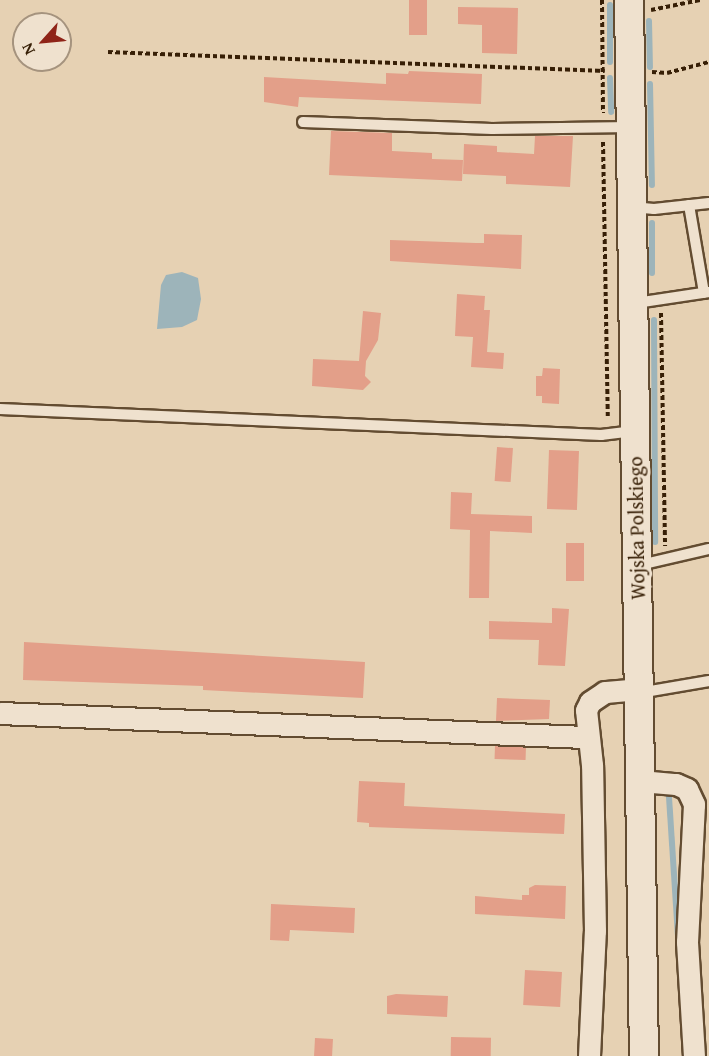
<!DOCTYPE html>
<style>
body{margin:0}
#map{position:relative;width:709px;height:1056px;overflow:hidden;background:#e6d1b3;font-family:"Gentium Book Plus",serif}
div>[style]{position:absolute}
.water>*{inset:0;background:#9db4ba}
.stream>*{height:6px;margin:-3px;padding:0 3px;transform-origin:3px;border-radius:3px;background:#9db4ba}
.building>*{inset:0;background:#e39f89;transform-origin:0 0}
.path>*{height:4px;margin-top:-2px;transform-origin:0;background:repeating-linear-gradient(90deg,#371f06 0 4.5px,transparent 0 7.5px)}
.roads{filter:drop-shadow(2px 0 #634c31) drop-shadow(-2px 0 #634c31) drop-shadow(0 2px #634c31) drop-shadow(0 -2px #634c31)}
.service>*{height:10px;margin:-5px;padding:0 5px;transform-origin:5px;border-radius:5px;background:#efe1ce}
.minor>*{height:21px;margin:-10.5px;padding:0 10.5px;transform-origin:10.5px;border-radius:10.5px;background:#efe1ce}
.secondary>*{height:28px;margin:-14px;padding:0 14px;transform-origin:14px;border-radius:14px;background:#efe1ce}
span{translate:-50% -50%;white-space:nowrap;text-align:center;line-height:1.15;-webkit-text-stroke:6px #efe1ce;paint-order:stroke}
.street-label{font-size:20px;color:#371f06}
.north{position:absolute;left:12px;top:12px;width:60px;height:60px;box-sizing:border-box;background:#efe1ce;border:2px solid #a5937e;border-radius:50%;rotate:243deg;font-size:16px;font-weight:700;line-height:24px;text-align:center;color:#371f06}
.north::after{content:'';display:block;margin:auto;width:21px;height:27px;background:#8f2418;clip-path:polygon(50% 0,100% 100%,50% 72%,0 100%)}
</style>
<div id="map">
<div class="water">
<div style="clip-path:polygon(182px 272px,198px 278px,201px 299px,197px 320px,182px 327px,157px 329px,161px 285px,166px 275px)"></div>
</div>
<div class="stream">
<div style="left:610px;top:5px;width:57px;rotate:90deg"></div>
<div style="left:649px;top:21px;width:46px;rotate:88.8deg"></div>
<div style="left:610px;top:78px;width:34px;rotate:88deg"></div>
<div style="left:650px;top:84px;width:101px;rotate:88.9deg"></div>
<div style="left:652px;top:223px;width:50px;rotate:90deg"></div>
<div style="left:654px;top:320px;width:222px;rotate:89.7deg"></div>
<div style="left:669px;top:797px;width:139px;rotate:86.3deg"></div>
</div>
<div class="building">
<div style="left:409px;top:0;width:18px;height:35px"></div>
<div style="clip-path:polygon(458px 7px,518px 8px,517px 54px,482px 53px,482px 25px,458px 24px)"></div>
<div style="clip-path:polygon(409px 71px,482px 74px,481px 104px,299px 97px,298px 107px,264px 102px,264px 77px,386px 84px,386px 73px,408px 74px)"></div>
<div style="clip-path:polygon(331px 131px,392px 133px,392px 151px,432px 153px,432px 159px,463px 160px,462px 181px,329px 175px)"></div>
<div style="clip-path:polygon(535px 136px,573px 136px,570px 187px,506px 184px,506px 176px,463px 174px,464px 144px,497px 146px,497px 152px,534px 154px)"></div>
<div style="clip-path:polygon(484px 234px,522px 235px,521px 269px,390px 261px,390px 240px,476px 243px,484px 243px)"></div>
<div style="clip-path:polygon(457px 294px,485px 296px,484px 310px,490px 310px,487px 352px,504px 353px,503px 369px,471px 367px,473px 337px,455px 336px)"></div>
<div style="clip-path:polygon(363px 311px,381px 313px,378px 340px,366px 361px,365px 376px,371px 382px,363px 390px,312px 386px,313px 359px,359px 361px)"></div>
<div style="clip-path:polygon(543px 368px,560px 369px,559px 404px,542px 403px,542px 396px,536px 396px,536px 376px,542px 376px)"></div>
<div style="left:497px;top:447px;width:16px;height:34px;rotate:4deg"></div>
<div style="left:549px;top:450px;width:30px;height:59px;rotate:2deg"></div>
<div style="clip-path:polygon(451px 492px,472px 493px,471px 514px,532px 516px,532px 533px,490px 531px,489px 598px,469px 598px,470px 530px,450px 529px)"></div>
<div style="left:566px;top:543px;width:18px;height:38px"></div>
<div style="clip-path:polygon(552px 608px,569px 609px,565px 666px,538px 665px,539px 640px,489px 639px,489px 621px,552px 623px)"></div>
<div style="clip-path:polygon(24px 642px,365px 662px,363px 698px,203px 690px,203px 686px,23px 680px)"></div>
<div style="clip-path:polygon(497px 698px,550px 700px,549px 719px,496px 721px)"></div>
<div style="left:495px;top:746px;width:31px;height:13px;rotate:2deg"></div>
<div style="clip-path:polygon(359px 781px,405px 783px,404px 806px,565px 814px,564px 834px,369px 827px,369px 823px,357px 822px)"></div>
<div style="clip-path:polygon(535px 885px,566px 886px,565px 919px,475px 914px,475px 896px,522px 900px,522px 895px,529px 895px,529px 888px)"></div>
<div style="clip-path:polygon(271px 904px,355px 908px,354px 933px,290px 930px,289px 941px,270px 940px)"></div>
<div style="left:525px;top:970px;width:37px;height:35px;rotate:3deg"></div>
<div style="clip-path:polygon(396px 994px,448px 996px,447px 1017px,387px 1014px,387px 996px)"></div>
<div style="left:451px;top:1037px;width:40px;height:19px;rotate:1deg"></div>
<div style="left:315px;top:1038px;width:18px;height:18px;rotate:3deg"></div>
</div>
<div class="path">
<div style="left:602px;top:0;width:113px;rotate:89.5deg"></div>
<div style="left:651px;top:10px;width:50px;rotate:-11.5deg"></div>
<div style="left:108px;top:52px;width:497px;rotate:2.2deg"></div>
<div style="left:652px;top:72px;width:15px;rotate:4deg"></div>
<div style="left:667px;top:73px;width:43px;rotate:-14.7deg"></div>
<div style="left:603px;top:142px;width:277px;rotate:89deg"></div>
<div style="left:661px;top:313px;width:233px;rotate:89deg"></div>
</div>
<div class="roads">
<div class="service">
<div style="left:303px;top:122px;width:189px;rotate:2.1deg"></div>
<div style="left:492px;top:129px;width:139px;rotate:-0.8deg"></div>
<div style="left:689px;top:205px;width:89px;rotate:80.3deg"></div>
<div style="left:632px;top:207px;width:22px;rotate:5deg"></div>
<div style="left:654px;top:209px;width:55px;rotate:-6.2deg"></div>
<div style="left:636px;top:303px;width:74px;rotate:-8.6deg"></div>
<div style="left:0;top:409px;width:602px;rotate:2.48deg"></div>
<div style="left:601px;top:435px;width:33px;rotate:-7deg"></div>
<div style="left:640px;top:565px;width:71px;rotate:-13.1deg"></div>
<div style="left:639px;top:693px;width:71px;rotate:-9.7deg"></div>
</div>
<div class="minor">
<div style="left:0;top:713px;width:586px;rotate:2.35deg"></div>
<div style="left:640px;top:781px;width:36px;rotate:5deg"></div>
<div style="left:676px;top:784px;width:12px;rotate:24deg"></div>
<div style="left:687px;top:789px;width:17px;rotate:65deg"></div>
<div style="left:694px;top:804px;width:138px;rotate:92.9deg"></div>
<div style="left:687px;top:942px;width:114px;rotate:86.5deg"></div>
<div style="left:589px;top:1056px;width:125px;rotate:-87.3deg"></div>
<div style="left:595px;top:931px;width:166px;rotate:-91deg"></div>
<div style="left:592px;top:765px;width:55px;rotate:-96.2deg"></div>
<div style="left:586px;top:710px;width:9px;rotate:-63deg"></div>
<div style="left:590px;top:702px;width:18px;rotate:-34deg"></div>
<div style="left:605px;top:692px;width:34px;rotate:-5deg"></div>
</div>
<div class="secondary">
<div style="left:629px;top:0;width:1056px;rotate:89.19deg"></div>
</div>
</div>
<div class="street-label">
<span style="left:636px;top:528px;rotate:-91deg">Wojska Polskiego</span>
</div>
<div class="north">N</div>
</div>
